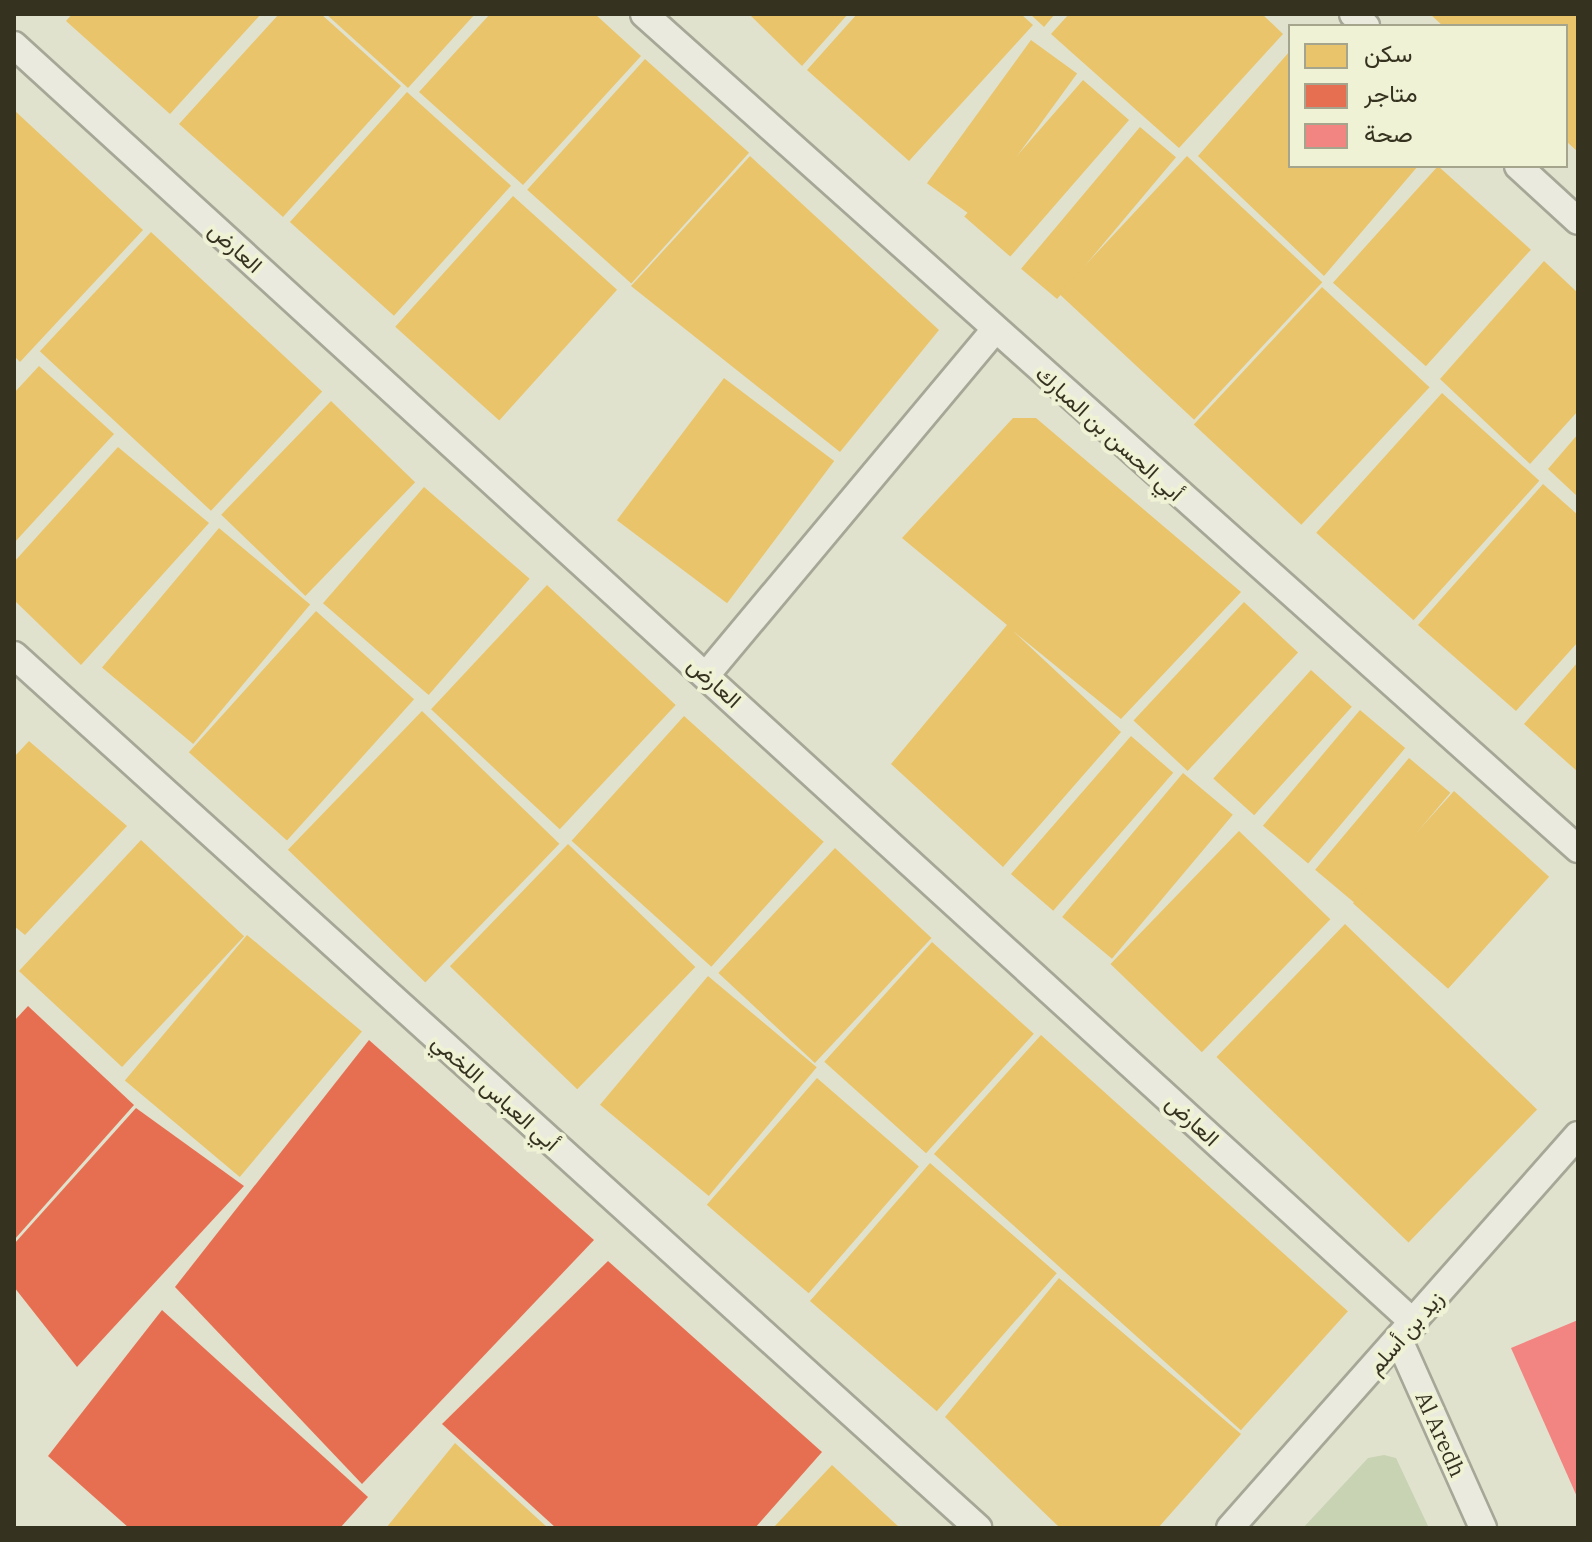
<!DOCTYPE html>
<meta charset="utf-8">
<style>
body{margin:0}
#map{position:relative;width:1592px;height:1542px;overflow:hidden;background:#e1e2ce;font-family:"IBM Plex Serif",Vazirmatn,serif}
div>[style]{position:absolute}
.green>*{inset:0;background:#c7d3b2}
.homes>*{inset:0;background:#e9c46a;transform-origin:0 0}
.shops>*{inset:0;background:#e76f51}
.health>*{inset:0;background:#f28482}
.roads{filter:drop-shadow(2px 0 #a7a797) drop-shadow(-2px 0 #a7a797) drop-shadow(0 2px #a7a797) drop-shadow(0 -2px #a7a797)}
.minor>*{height:26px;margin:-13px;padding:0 13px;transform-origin:13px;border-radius:13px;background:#eaeadf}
span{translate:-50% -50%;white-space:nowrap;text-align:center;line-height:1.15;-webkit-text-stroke:8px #f0f2d5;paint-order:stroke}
.street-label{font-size:22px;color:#353220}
.frame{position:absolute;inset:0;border:16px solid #353220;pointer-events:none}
.legend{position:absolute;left:1288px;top:24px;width:280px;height:144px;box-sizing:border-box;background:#f0f2d5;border:2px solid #a5a58d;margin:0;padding:10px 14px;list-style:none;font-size:24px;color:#353220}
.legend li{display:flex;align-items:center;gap:16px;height:40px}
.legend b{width:40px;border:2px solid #a5a58d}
</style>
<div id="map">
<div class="green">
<div style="clip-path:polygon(1384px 1455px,1396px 1458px,1429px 1528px,1303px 1528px,1368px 1458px)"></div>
</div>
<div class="homes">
<div style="clip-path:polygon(72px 14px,261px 14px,170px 114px,66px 21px)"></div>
<div style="clip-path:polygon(279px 14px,321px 14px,401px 86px,283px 217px,179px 124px)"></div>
<div style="clip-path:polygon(326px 14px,475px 14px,408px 88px)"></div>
<div style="clip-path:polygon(490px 14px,595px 14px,641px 56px,523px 185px,419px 92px)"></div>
<div style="clip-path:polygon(749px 14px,848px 14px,802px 66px)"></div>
<div style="clip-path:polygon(857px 14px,1021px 14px,1033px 25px,909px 161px,807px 70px)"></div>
<div style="clip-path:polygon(1030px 14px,1055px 14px,1044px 27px)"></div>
<div style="clip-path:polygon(1069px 14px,1262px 14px,1283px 34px,1179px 148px,1051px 34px)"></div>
<div style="clip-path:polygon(1430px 14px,1578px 14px,1578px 152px,1566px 141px,1566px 26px,1443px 26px)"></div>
<div style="left:1031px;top:40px;width:57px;height:177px;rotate:36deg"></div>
<div style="clip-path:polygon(1290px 51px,1290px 166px,1418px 166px,1324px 276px,1198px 156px)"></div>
<div style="left:645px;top:59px;width:140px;height:176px;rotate:42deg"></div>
<div style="left:1083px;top:80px;width:61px;height:181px;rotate:41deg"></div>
<div style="left:407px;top:92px;width:140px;height:175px;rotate:42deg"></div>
<div style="clip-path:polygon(14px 110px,143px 230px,20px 362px,14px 356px)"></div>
<div style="left:1140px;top:127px;width:47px;height:185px;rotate:40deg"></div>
<div style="clip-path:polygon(750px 156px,939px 330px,840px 452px,631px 286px)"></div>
<div style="left:1187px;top:156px;width:185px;height:188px;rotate:43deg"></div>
<div style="left:1438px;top:166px;width:125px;height:157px;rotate:42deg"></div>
<div style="left:513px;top:196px;width:140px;height:176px;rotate:42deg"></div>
<div style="left:151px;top:232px;width:234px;height:163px;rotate:43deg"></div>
<div style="clip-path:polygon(1544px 261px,1578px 293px,1578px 411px,1530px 464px,1440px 379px)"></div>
<div style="left:1322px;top:287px;width:147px;height:188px;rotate:43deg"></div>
<div style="clip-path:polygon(39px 366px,114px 434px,14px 543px,14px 393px)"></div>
<div style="left:724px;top:378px;width:138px;height:178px;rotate:37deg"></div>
<div style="left:1442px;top:393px;width:131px;height:188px;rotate:42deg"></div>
<div style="left:331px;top:401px;width:117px;height:158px;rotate:44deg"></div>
<div style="clip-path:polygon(1013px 418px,1036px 418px,1241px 592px,1121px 719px,1013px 631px,1121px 732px,1003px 867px,891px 764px,1007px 625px,902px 538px)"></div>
<div style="clip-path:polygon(1578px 434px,1578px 497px,1548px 469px)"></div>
<div style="clip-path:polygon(118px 447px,209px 523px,81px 665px,14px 600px,14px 562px)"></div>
<div style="clip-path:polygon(1543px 484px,1578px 515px,1578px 642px,1516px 711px,1418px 625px)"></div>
<div style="left:424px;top:487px;width:140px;height:154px;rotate:41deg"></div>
<div style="left:219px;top:528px;width:119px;height:182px;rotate:40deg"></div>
<div style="left:547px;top:585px;width:176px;height:170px;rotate:43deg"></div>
<div style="left:1244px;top:602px;width:74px;height:162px;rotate:43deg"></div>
<div style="left:316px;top:611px;width:132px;height:190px;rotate:42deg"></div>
<div style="clip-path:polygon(1578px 662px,1578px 772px,1524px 724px)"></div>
<div style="left:1311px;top:670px;width:55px;height:146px;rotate:42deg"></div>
<div style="left:1360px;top:710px;width:59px;height:151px;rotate:40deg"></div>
<div style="left:422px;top:711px;width:191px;height:193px;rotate:44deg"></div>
<div style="left:684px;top:716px;width:188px;height:168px;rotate:42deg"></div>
<div style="left:1131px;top:736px;width:56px;height:183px;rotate:41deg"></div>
<div style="clip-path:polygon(29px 741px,127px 826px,25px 935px,14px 926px,14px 757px)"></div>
<div style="left:1409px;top:758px;width:54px;height:146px;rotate:40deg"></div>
<div style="left:1183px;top:773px;width:65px;height:188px;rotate:40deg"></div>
<div style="left:1454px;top:791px;width:128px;height:151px;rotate:42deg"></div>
<div style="left:1239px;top:831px;width:127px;height:185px;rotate:44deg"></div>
<div style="left:141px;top:840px;width:141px;height:179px;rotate:43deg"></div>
<div style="left:568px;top:844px;width:177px;height:170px;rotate:44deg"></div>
<div style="left:835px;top:848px;width:132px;height:171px;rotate:43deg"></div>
<div style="left:1345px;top:924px;width:267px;height:185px;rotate:44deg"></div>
<div style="left:247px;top:935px;width:150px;height:190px;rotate:40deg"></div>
<div style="left:932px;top:942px;width:137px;height:161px;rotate:42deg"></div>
<div style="left:708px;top:976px;width:142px;height:168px;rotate:40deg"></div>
<div style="left:1041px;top:1035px;width:413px;height:160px;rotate:42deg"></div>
<div style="left:817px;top:1078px;width:135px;height:168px;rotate:41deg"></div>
<div style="left:930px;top:1163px;width:168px;height:183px;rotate:41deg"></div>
<div style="clip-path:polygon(1059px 1278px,1241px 1434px,1158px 1528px,1060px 1528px,945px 1417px)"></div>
<div style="clip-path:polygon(455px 1443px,548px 1528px,386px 1528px)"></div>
<div style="clip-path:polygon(832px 1465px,900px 1528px,773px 1528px)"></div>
</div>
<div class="shops">
<div style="clip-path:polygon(28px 1006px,134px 1105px,14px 1240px,14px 1021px)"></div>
<div style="clip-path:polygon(369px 1040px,594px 1240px,362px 1484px,175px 1287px)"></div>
<div style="clip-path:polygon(136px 1108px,244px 1186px,77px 1367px,14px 1287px,14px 1244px)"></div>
<div style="clip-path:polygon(608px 1261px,822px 1452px,755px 1528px,556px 1528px,442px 1424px)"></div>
<div style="clip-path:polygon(162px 1310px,368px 1497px,340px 1528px,129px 1528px,48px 1456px)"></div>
</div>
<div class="health">
<div style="clip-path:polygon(1578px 1320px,1578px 1499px,1511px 1348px)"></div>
</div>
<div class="roads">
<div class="minor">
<div style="left:644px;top:14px;width:1253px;rotate:41.8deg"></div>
<div style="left:1353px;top:14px;width:18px;rotate:43deg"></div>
<div style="left:14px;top:45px;width:1896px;rotate:42.39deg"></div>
<div style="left:1518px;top:166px;width:81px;rotate:42.5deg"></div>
<div style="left:14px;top:655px;width:1301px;rotate:42.16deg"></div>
<div style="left:707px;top:674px;width:449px;rotate:-50.1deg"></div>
<div style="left:1399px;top:1340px;width:206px;rotate:65.9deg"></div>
<div style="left:1230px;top:1528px;width:525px;rotate:-48.48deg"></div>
</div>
</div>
<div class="street-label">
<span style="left:236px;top:247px;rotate:42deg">العارض</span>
<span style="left:1110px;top:433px;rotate:42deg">أبي الحسن بن المبارك</span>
<span style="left:715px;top:682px;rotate:42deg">العارض</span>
<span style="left:496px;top:1092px;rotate:42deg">أبي العباس اللخمي</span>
<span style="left:1193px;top:1120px;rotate:43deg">العارض</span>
<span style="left:1405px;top:1332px;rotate:-49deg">زيد بن أسلم</span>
<span style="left:1441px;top:1434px;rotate:66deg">Al Aredh</span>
</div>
<div class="frame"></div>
<ul class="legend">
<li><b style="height:22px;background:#e9c46a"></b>سكن</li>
<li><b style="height:22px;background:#e76f51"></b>متاجر</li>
<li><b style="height:22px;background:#f28482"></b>صحة</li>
</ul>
</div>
